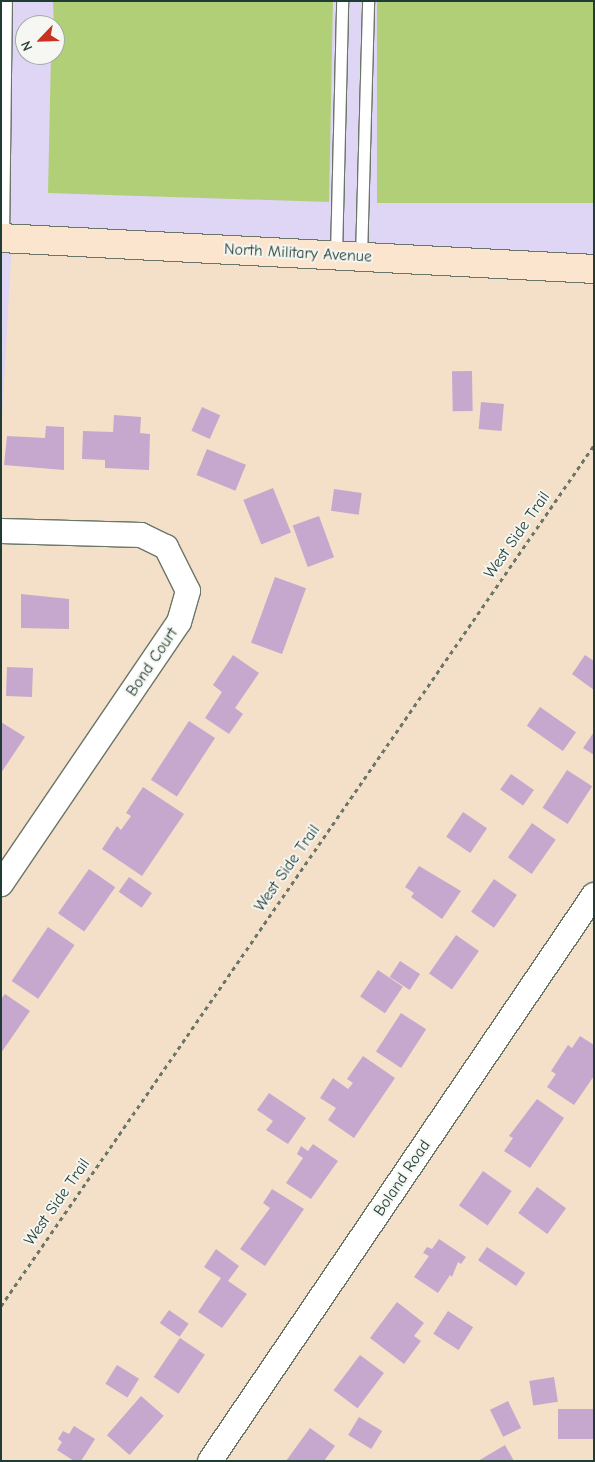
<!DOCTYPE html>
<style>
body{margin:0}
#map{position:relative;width:595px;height:1462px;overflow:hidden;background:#f4e0c8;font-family:"Comic Neue",sans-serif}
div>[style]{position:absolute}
.built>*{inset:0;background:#dfd5f5}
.green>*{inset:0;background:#b0cf77;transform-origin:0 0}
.building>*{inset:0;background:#c6a8ce;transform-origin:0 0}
.path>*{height:3px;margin-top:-1.5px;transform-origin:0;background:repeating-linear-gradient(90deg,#6a7668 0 4px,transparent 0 8px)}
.roads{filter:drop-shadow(1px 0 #6a7668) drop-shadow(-1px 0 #6a7668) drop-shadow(0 1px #6a7668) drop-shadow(0 -1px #6a7668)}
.lane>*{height:11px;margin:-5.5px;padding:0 5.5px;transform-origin:5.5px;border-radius:5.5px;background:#fff}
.street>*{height:24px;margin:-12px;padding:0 12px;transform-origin:12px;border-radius:12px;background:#fff}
.secondary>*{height:28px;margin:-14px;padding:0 14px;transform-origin:14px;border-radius:14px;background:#fbe5cf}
span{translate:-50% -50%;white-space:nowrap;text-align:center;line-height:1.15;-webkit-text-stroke:4px #f6f6f2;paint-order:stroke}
.street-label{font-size:16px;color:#1f3d34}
.frame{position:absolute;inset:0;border:2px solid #1f3d34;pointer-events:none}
.north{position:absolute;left:15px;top:15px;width:50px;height:50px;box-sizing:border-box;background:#f6f6f2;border:1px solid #a0aca6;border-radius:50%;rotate:246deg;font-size:14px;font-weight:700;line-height:20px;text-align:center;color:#1f3d34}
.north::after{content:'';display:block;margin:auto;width:18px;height:22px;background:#c8321e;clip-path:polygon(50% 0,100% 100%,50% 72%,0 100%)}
</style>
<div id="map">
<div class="built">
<div style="clip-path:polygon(evenodd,1px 1px,594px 1px,594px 269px,12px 239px,1px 437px,1px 1px,25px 25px,55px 25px,55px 55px,25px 55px,25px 25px)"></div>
</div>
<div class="green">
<div style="clip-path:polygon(53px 1px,333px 1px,329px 202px,48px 193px,51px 55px,55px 55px)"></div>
<div style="left:377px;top:1px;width:217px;height:202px"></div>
</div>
<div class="building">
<div style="left:472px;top:371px;width:40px;height:20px;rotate:89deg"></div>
<div style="left:481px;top:402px;width:23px;height:27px;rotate:5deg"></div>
<div style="left:202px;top:407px;width:20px;height:26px;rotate:24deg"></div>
<div style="clip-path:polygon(114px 415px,141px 417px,140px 433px,150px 434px,149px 470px,105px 468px,105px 460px,82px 459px,83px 431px,113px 432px)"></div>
<div style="clip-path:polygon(46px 426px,64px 427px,64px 470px,4px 465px,7px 436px,45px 438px)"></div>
<div style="left:207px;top:449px;width:42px;height:28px;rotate:22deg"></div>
<div style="left:273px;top:488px;width:48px;height:32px;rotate:68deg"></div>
<div style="left:334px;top:489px;width:28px;height:22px;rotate:8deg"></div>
<div style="left:319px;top:516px;width:44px;height:28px;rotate:70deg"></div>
<div style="left:275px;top:577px;width:33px;height:70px;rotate:20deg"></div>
<div style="clip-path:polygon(21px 594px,69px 599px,69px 629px,21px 628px)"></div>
<div style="clip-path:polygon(233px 655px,259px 673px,235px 708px,243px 714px,229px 734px,205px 718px,222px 692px,213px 685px)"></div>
<div style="clip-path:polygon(585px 655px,594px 661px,594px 690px,572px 674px)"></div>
<div style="left:7px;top:667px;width:26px;height:29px;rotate:2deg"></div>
<div style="left:540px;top:707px;width:44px;height:23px;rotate:35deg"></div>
<div style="left:189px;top:721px;width:31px;height:70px;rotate:33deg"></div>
<div style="clip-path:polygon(1px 722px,25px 737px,1px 773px)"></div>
<div style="clip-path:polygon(594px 732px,594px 755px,583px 748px)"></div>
<div style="left:567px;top:770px;width:30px;height:45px;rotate:33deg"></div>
<div style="left:511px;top:774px;width:28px;height:19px;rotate:35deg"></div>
<div style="clip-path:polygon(143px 787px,184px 814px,142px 876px,102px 849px,117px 826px,121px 830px,131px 816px,126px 813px)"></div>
<div style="left:463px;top:812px;width:29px;height:30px;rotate:34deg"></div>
<div style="left:532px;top:823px;width:29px;height:42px;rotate:35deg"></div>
<div style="clip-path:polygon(419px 866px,461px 891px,442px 919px,411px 897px,414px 893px,405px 887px)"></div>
<div style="left:89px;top:869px;width:32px;height:54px;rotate:35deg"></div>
<div style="left:129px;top:877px;width:28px;height:18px;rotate:35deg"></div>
<div style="left:494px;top:879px;width:28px;height:40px;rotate:35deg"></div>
<div style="left:48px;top:927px;width:32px;height:65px;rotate:34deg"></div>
<div style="left:456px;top:935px;width:28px;height:47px;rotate:35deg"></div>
<div style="left:400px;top:961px;width:24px;height:19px;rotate:33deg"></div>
<div style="left:378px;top:970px;width:30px;height:32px;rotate:34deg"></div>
<div style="clip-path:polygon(5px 994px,30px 1011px,1px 1053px,1px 999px)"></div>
<div style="left:401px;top:1013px;width:30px;height:46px;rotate:33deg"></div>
<div style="clip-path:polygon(580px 1036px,594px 1045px,594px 1076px,574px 1105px,547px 1087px,556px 1074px,551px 1071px,568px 1045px,572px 1048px)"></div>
<div style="clip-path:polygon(363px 1056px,395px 1078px,354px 1138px,328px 1120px,336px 1108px,320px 1098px,333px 1078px,348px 1089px,353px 1083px,347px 1079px)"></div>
<div style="clip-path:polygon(269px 1093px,306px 1118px,288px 1144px,266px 1130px,273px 1121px,257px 1110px)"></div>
<div style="clip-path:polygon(537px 1099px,564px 1118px,530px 1168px,504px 1151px,513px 1138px,509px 1136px)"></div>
<div style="clip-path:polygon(313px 1144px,338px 1161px,311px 1199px,286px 1183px,303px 1158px,297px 1154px,301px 1146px,308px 1151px)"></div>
<div style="left:483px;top:1171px;width:35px;height:42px;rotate:35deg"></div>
<div style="left:537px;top:1187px;width:36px;height:32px;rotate:36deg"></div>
<div style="clip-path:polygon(272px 1189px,304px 1209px,265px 1266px,240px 1249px,270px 1208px,263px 1203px)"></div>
<div style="clip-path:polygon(439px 1239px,466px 1257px,461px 1264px,458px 1262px,452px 1277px,450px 1275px,438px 1293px,414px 1277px,429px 1256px,423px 1253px,427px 1247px,432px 1249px)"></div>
<div style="left:487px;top:1247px;width:46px;height:16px;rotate:34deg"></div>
<div style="clip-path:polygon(216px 1249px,239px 1266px,228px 1281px,247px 1294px,222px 1328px,198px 1312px,221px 1278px,204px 1267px)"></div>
<div style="clip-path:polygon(397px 1302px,424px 1323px,414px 1336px,421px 1341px,404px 1364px,370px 1338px)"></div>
<div style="left:169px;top:1310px;width:24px;height:16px;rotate:35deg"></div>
<div style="left:448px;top:1311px;width:30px;height:27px;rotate:33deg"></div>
<div style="left:180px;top:1338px;width:30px;height:47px;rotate:34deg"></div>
<div style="left:360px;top:1355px;width:30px;height:44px;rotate:37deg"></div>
<div style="left:117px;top:1365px;width:26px;height:22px;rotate:32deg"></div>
<div style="left:554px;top:1377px;width:25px;height:25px;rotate:81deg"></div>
<div style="left:141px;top:1396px;width:30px;height:52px;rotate:41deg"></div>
<div style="left:508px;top:1401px;width:30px;height:20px;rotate:64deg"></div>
<div style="left:594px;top:1409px;width:30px;height:36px;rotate:90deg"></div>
<div style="left:359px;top:1417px;width:27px;height:21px;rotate:31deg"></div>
<div style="clip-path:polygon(74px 1426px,95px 1439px,81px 1461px,74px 1461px,57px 1450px,62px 1442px,58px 1439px,63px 1431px,69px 1434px)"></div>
<div style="clip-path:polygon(310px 1428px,335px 1446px,324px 1461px,286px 1461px)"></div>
<div style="clip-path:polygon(505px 1445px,514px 1461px,478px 1461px)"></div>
</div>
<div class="path">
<div style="left:1px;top:1306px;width:1045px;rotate:-55.44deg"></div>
</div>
<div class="roads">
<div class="lane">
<div style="left:3px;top:238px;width:237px;rotate:-89.3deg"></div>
<div style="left:336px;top:255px;width:254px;rotate:-88.6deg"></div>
<div style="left:361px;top:257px;width:256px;rotate:-88.4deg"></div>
</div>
<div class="street">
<div style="left:1px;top:531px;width:140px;rotate:1.6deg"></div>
<div style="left:141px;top:535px;width:28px;rotate:26deg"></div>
<div style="left:166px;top:547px;width:49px;rotate:63.4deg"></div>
<div style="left:188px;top:591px;width:32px;rotate:106deg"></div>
<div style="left:179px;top:622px;width:317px;rotate:124.2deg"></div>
<div style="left:210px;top:1461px;width:684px;rotate:-55.85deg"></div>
</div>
<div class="secondary">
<div style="left:1px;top:238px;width:594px;rotate:2.99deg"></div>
</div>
</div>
<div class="street-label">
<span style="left:298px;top:253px;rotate:3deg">North Military Avenue</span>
<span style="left:517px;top:535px;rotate:-55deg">West Side Trail</span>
<span style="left:152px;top:662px;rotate:-56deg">Bond Court</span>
<span style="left:287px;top:868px;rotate:-55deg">West Side Trail</span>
<span style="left:402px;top:1178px;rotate:-56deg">Boland Road</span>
<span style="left:57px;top:1202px;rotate:-55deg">West Side Trail</span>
</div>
<div class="frame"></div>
<div class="north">N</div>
</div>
